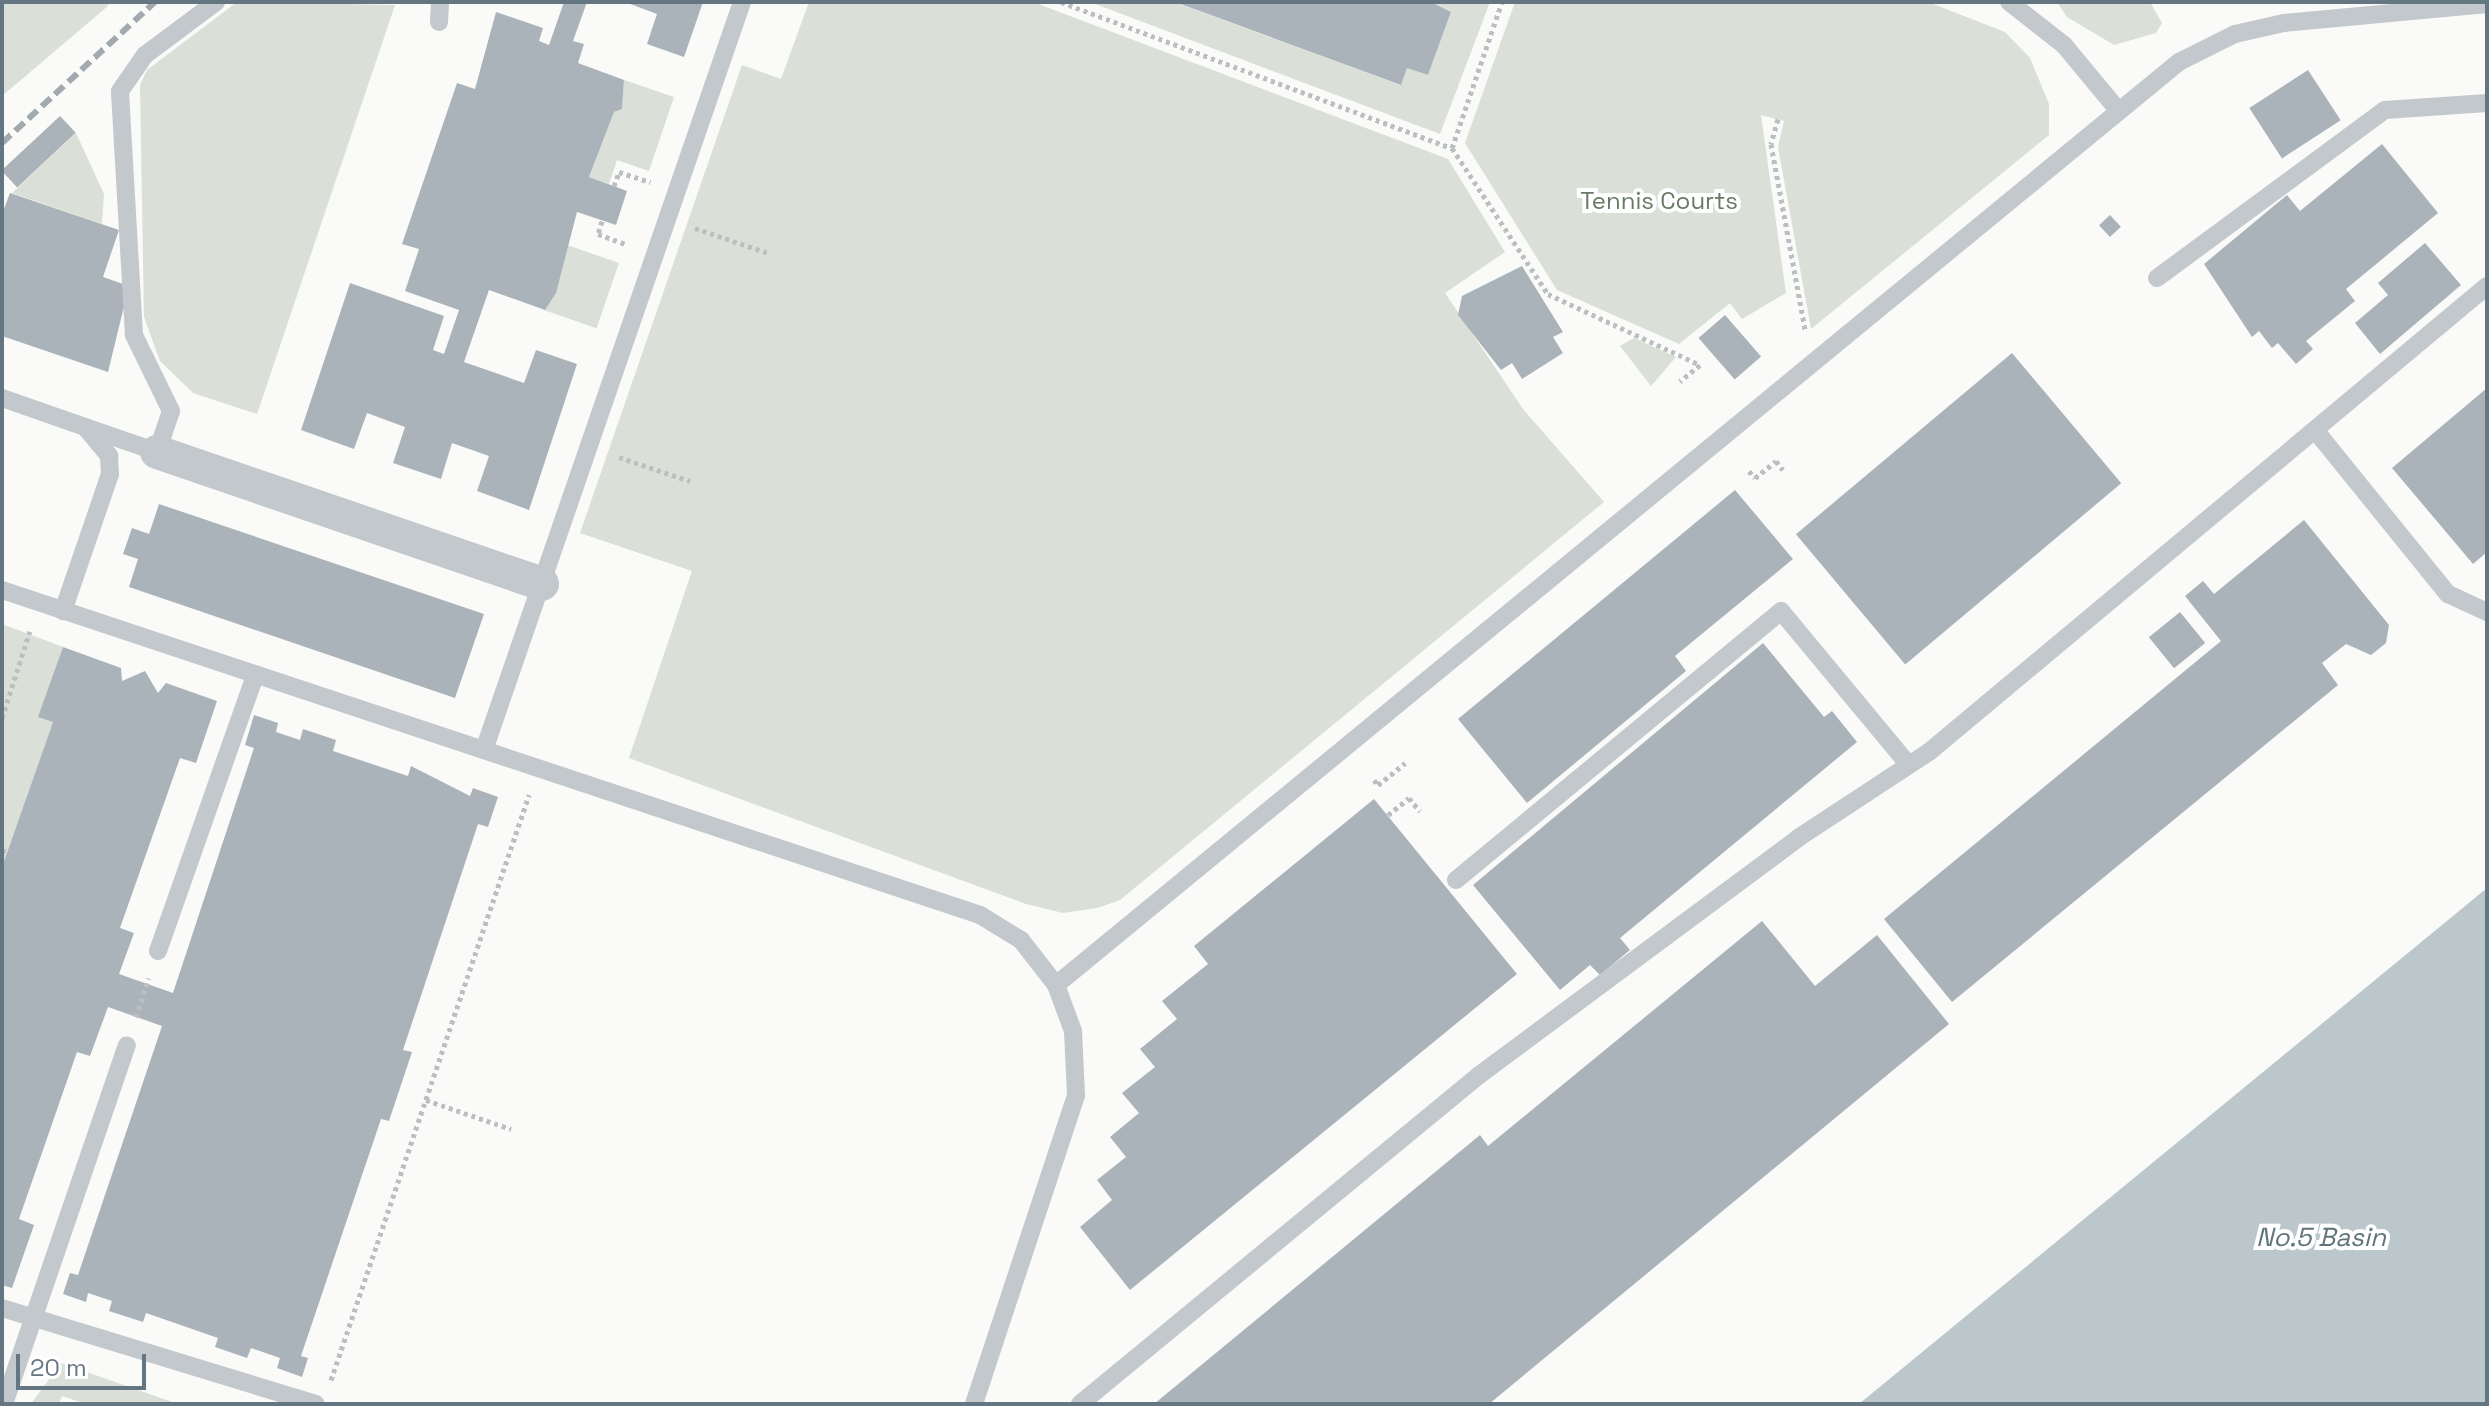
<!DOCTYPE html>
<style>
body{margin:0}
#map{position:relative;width:2489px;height:1406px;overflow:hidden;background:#fafaf8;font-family:"Space Grotesk",sans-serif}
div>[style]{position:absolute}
.green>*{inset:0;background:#dadfd7;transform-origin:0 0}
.water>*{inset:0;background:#bbc7cb}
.building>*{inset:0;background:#aab3b9;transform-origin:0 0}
.path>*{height:5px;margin-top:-2.5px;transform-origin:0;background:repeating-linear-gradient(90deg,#bbbfc2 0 4px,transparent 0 8px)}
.lane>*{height:18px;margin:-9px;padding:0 9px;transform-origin:9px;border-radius:9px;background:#c3c8cc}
.street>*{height:34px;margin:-17px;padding:0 17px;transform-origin:17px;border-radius:17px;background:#c3c8cc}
.rail>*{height:6px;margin-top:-3px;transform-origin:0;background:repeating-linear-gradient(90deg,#a2aab0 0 12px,transparent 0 18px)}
span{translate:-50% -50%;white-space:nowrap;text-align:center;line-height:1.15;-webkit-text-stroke:8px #fff;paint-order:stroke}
.park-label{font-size:24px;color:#687a64}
.water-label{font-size:26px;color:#60757c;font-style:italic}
.frame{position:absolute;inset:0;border:4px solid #657683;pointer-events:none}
.scale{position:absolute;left:16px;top:1354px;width:130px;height:36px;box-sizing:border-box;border:4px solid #657683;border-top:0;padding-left:10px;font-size:24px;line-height:28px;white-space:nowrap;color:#657683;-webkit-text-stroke:6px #fff;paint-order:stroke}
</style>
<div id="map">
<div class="green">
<div style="clip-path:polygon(2px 2px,107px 2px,108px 6px,2px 96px)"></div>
<div style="clip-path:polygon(237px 2px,395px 5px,257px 414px,193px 393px,160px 361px,144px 317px,140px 85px,147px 70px)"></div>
<div style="clip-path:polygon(809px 2px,1033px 2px,1448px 159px,1505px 252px,1445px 293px,1523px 409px,1604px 502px,1120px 900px,1097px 908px,1063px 913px,1026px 904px,629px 758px,692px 571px,580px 533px,742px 65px,781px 79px)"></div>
<div style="clip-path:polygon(1090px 2px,1174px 2px,1400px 85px,1407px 68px,1428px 75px,1451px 12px,1431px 2px,1490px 2px,1440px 134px)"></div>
<div style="clip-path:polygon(1515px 2px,1928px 2px,2005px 32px,2030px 58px,2049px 104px,2049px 135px,1811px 329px,1778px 147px,1784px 121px,1761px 115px,1786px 293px,1742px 319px,1730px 303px,1679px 344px,1557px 290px,1465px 143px)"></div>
<div style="clip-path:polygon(2057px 2px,2150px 2px,2162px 23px,2156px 33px,2114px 45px,2067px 17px)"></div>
<div style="clip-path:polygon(624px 80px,674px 97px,649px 171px,617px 160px,609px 184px,589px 177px,614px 112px,622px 109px)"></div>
<div style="clip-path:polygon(76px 133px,104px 194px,102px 224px,12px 193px)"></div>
<div style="left:567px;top:245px;width:55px;height:69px;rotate:19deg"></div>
<div style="clip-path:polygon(1634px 338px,1676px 357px,1651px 386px,1620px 346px)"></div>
<div style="clip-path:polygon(2px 624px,63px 647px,39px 716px,53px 722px,2px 867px)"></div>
<div style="clip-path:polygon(61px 1363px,178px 1404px,86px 1404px,62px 1396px,59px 1404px,31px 1404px)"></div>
</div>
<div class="water">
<div style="clip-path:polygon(2487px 888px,2487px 1404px,1859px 1404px)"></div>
</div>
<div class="building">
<div style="clip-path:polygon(564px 2px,587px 2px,573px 41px,584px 44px,578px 63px,624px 80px,622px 109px,614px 112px,589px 177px,627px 191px,616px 225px,577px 212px,556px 293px,545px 310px,489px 290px,464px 362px,524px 383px,536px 350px,577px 364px,529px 510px,477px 491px,489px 456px,452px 443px,441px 479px,393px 463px,405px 427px,367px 413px,354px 449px,301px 430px,350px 283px,444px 316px,433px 350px,444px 354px,459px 310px,405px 291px,419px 249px,402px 244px,457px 83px,475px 89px,496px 12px,543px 28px,539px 41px,549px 45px)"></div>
<div style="clip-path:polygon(625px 2px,703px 2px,684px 57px,647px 44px,657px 14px)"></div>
<div style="clip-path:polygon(1175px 2px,1431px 2px,1451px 12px,1428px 75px,1407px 68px,1401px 85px)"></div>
<div style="left:2308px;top:70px;width:60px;height:70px;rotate:57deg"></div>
<div style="left:60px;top:116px;width:23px;height:80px;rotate:47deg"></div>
<div style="clip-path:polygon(2382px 144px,2438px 213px,2346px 289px,2355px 301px,2306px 341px,2313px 349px,2296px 364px,2278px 343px,2272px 348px,2259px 331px,2252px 337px,2204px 264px,2287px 195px,2300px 211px)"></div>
<div style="clip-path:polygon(10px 193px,119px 230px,103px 277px,129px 286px,108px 372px,2px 336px,2px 214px)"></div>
<div style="left:2110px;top:215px;width:16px;height:15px;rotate:47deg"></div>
<div style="clip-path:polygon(2425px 243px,2461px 285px,2380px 354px,2355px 323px,2388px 295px,2378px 283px)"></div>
<div style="clip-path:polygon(1522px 266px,1563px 332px,1553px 337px,1563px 353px,1522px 379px,1512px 363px,1501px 370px,1458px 315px,1462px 296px)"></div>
<div style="left:1725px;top:315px;width:55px;height:35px;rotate:49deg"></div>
<div style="left:2012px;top:353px;width:170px;height:282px;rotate:50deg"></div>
<div style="clip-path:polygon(2487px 388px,2487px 552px,2473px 564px,2392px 468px)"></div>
<div style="clip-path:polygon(1735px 490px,1793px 559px,1675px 656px,1686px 671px,1527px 803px,1458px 719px)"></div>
<div style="clip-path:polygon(159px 504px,484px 614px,455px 698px,129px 587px,138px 559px,123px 554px,132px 528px,149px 534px)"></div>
<div style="clip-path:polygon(2304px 520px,2389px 625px,2386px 643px,2371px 655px,2346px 644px,2322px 663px,2338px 685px,1952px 1002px,1884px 919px,2221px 641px,2185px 596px,2203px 581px,2214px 594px)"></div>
<div style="left:2180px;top:612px;width:40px;height:40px;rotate:51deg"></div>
<div style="clip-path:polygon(1763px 643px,1824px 717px,1832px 711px,1857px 742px,1620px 938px,1630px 950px,1600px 975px,1590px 965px,1560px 990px,1473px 885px)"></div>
<div style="clip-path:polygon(63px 647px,121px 668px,122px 681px,145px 671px,158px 693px,166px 683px,217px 701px,196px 763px,180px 758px,120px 928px,134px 933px,119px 974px,173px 993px,254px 748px,245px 745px,254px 715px,278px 723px,276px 732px,300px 740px,303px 729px,336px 740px,333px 751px,408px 776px,411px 766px,470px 796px,473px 788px,498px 797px,488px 827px,478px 824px,403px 1050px,412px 1052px,389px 1121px,381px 1119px,301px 1356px,308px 1358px,302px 1377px,277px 1368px,280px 1358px,251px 1348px,247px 1358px,215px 1347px,218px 1338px,146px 1313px,143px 1322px,109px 1311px,112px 1301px,88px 1293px,86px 1302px,63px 1294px,70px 1273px,78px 1275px,162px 1026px,108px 1007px,90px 1056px,77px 1052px,19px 1219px,34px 1225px,12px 1288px,2px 1285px,2px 867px,53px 722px,38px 717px)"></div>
<div style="clip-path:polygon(1374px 799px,1517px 974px,1130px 1290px,1080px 1227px,1112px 1200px,1097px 1180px,1126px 1157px,1110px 1137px,1139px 1113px,1122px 1093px,1155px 1067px,1140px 1049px,1177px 1019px,1162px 1001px,1208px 964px,1194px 946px)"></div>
<div style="clip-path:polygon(1762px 921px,1815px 986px,1877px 935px,1949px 1024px,1489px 1404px,1154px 1404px,1480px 1135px,1488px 1146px)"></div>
</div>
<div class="path">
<div style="left:1061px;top:2px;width:417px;rotate:20.5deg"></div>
<div style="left:1452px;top:148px;width:154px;rotate:-71.1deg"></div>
<div style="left:1778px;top:119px;width:26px;rotate:106deg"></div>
<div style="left:1771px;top:144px;width:189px;rotate:79.6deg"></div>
<div style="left:1452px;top:148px;width:175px;rotate:56.7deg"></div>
<div style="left:1548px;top:294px;width:168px;rotate:25deg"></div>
<div style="left:1700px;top:365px;width:26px;rotate:141deg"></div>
<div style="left:614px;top:186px;width:15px;rotate:-70deg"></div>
<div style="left:619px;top:172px;width:33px;rotate:18deg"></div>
<div style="left:602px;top:221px;width:14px;rotate:107deg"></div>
<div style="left:598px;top:234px;width:29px;rotate:20deg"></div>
<div style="left:695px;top:228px;width:77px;rotate:18.9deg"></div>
<div style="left:619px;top:457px;width:75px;rotate:18.7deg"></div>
<div style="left:1749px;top:471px;width:9px;rotate:49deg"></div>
<div style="left:1755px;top:478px;width:27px;rotate:-39deg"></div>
<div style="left:1776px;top:461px;width:11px;rotate:52deg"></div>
<div style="left:2px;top:718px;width:91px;rotate:-72.2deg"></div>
<div style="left:1374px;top:780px;width:6px;rotate:51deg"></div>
<div style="left:1378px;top:785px;width:35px;rotate:-39deg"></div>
<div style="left:1388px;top:815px;width:27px;rotate:-39deg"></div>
<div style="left:1409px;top:798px;width:17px;rotate:50deg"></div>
<div style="left:2px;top:850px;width:5px;rotate:22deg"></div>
<div style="left:136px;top:1017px;width:41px;rotate:-71.6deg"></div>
<div style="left:426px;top:1100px;width:90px;rotate:18.8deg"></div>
<div style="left:331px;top:1380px;width:618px;rotate:-71.3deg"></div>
</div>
<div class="lane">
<div style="left:2009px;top:2px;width:70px;rotate:38deg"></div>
<div style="left:2064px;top:45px;width:85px;rotate:50.3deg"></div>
<div style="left:439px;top:22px;width:20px;rotate:-87deg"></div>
<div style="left:2157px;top:278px;width:283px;rotate:-36.4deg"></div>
<div style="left:2385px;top:110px;width:102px;rotate:-3.9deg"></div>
<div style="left:2px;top:398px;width:88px;rotate:19.3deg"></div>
<div style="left:85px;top:427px;width:38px;rotate:50deg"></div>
<div style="left:109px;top:456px;width:18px;rotate:87deg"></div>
<div style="left:110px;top:474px;width:145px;rotate:108.9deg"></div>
<div style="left:85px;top:427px;width:76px;rotate:19.1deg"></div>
<div style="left:157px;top:452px;width:43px;rotate:-71.1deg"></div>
<div style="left:171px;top:411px;width:85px;rotate:-116deg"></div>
<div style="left:134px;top:335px;width:244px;rotate:-93.3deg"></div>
<div style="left:120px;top:91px;width:44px;rotate:-55.2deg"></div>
<div style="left:145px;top:55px;width:89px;rotate:-36.7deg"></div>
<div style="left:2315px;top:430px;width:211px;rotate:51deg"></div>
<div style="left:2448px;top:594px;width:43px;rotate:24.8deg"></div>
<div style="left:2px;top:590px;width:1031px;rotate:18.38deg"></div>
<div style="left:980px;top:915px;width:48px;rotate:31.4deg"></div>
<div style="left:1021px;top:940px;width:57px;rotate:52.1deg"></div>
<div style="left:484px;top:750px;width:791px;rotate:-70.97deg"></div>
<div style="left:1456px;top:880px;width:422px;rotate:-39.6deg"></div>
<div style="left:1781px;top:611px;width:200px;rotate:50.3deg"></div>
<div style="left:158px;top:951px;width:293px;rotate:-70.6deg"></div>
<div style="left:2px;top:1308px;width:328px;rotate:17deg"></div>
<div style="left:4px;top:1404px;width:379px;rotate:-71.1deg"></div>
<div style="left:974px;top:1404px;width:325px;rotate:-71.7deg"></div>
<div style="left:1076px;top:1095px;width:64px;rotate:-92.7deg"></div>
<div style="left:1073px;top:1031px;width:49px;rotate:-110.3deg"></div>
<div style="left:1056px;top:985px;width:1454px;rotate:-39.42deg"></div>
<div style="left:2179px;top:62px;width:63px;rotate:-26.6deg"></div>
<div style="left:2235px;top:34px;width:50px;rotate:-12.7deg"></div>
<div style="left:2284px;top:23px;width:204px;rotate:-5.3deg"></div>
<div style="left:1080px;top:1404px;width:516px;rotate:-39.49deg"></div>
<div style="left:1478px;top:1076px;width:399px;rotate:-36.6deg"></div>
<div style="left:1798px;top:838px;width:157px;rotate:-33.3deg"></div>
<div style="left:1929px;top:752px;width:727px;rotate:-39.87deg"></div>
</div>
<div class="street">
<div style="left:157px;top:452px;width:407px;rotate:18.9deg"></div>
</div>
<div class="rail">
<div style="left:2px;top:143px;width:208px;rotate:-42.7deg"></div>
</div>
<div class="park-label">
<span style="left:1659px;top:201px">Tennis Courts</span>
</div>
<div class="water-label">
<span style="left:2321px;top:1238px">No.5 Basin</span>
</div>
<div class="frame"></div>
<div class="scale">20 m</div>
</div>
